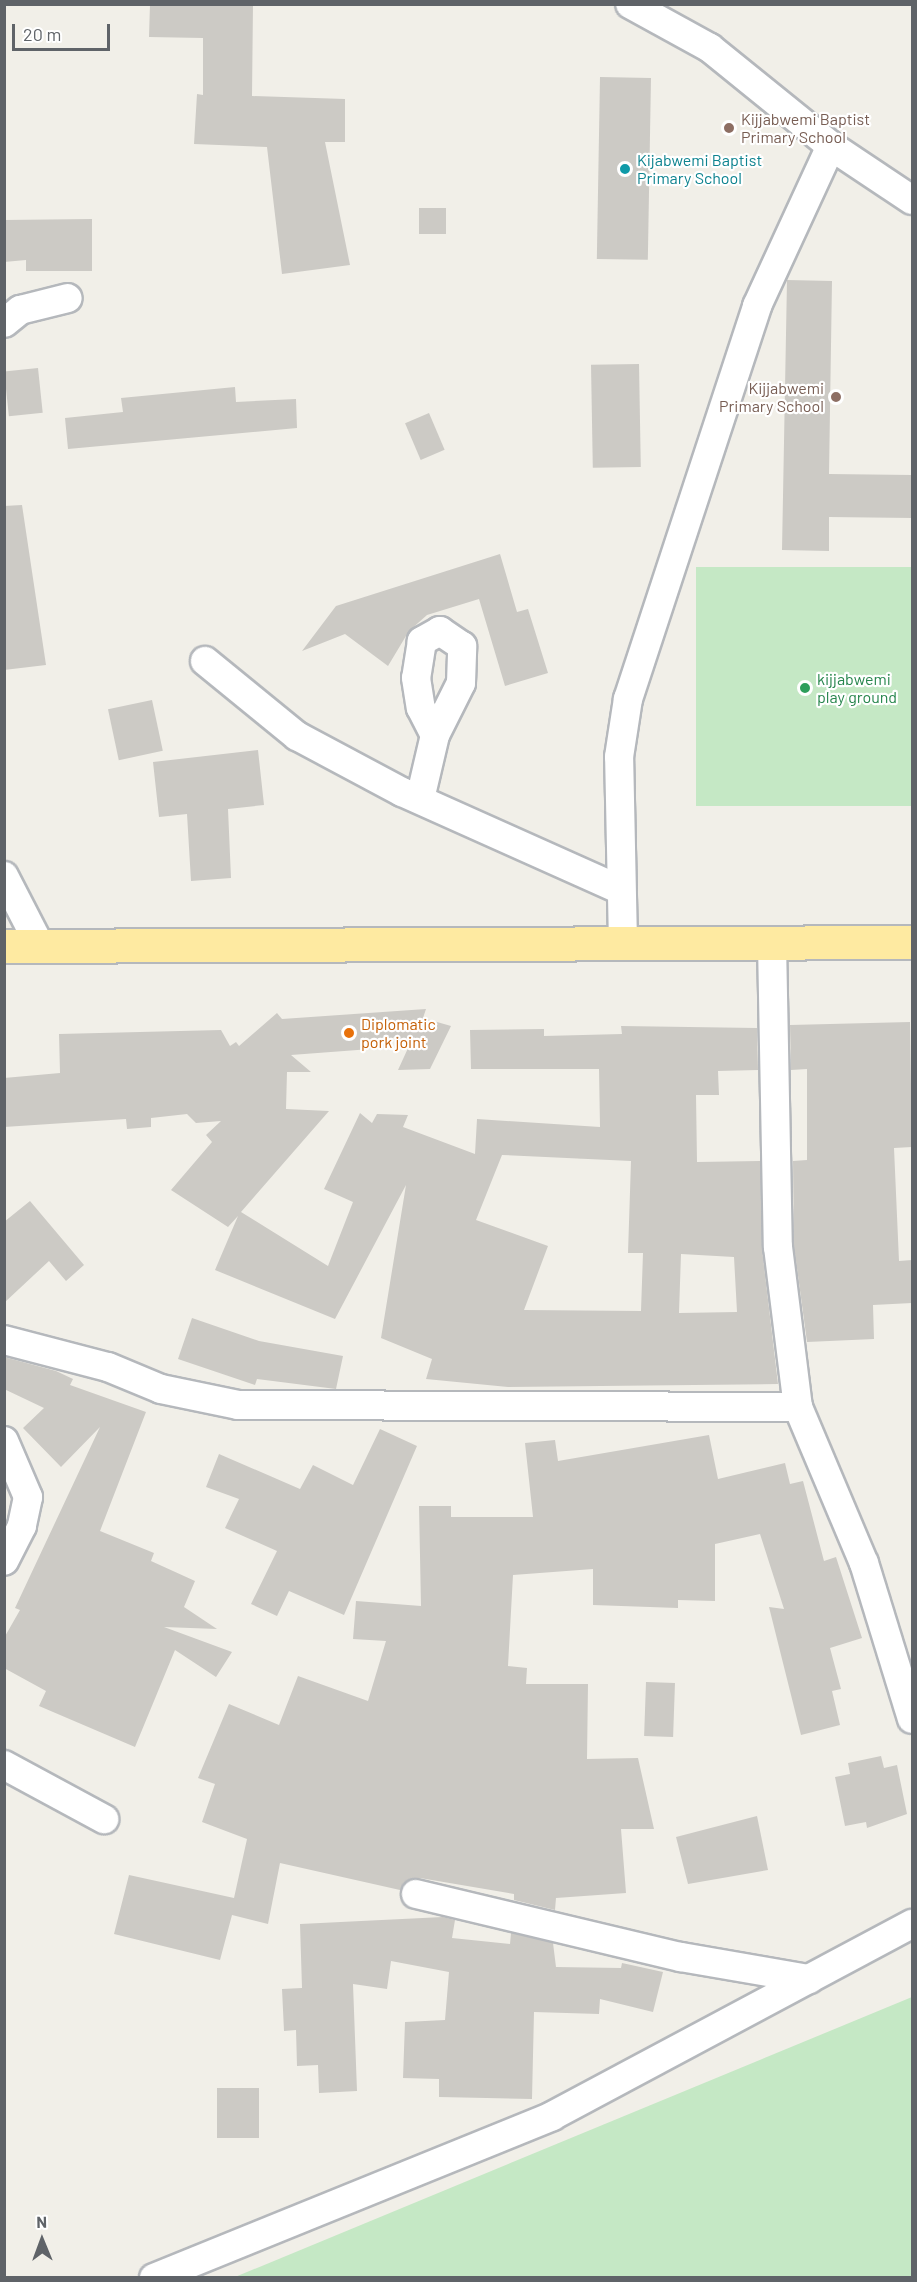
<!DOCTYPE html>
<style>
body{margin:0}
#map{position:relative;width:917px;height:2282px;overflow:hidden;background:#f1efe8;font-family:Barlow,sans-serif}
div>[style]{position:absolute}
.green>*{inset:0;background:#c5e8c5;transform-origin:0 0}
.building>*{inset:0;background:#cccac5;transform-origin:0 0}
.roads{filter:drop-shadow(2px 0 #b5b8bc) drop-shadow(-2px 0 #b5b8bc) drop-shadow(0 2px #b5b8bc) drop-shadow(0 -2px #b5b8bc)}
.minor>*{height:28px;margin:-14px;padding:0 14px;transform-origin:14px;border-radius:14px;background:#fff}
.trunk>*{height:33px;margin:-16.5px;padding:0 16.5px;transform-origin:16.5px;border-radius:16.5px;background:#feeaa1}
.dots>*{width:16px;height:16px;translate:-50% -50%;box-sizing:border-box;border:3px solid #fff;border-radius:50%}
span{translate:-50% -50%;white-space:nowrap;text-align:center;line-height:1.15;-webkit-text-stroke:4.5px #fff;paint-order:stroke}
.education-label{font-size:16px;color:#785e54}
.left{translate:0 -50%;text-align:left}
.right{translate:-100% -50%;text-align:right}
.culture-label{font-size:16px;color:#0d838f}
.leisure-label{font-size:16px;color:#27864d}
.food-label{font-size:16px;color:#c56008}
.frame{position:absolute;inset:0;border:6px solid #5f6368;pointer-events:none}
.north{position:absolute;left:12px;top:2210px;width:60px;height:60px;-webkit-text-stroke:4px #fff;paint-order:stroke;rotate:359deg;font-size:16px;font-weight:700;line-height:24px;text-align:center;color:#5f6368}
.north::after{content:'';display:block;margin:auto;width:21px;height:27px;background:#5f6368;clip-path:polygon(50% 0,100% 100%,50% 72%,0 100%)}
.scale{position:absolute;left:12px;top:24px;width:98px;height:27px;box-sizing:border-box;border:3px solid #5f6368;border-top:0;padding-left:8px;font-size:18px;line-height:21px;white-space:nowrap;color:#5f6368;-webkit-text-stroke:4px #fff;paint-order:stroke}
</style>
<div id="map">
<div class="green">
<div style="left:912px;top:567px;width:239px;height:216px;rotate:90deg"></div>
<div style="clip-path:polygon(912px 1997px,912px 2277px,235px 2277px)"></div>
</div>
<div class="building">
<div style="clip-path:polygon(150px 4px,253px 4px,252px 96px,345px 99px,345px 142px,325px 142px,350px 265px,282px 274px,267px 147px,194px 144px,197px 94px,203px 95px,203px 38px,149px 37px)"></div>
<div style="left:600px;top:77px;width:51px;height:182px;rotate:1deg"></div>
<div style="left:419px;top:208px;width:27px;height:26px"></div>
<div style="clip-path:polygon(92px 219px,92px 271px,26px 271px,26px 260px,4px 262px,4px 220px)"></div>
<div style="clip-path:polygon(787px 280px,832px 281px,829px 474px,912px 475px,912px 518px,829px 517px,829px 551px,782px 550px)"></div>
<div style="left:639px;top:364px;width:103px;height:48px;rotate:89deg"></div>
<div style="left:38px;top:368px;width:45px;height:34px;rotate:84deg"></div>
<div style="clip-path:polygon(235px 387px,236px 402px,296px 399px,297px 428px,68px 449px,65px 418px,123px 412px,121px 398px)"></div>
<div style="left:429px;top:413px;width:40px;height:26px;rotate:67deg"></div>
<div style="clip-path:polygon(22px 505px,46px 665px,4px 670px,4px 506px)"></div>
<div style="clip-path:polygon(500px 554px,517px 612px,528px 609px,548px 673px,505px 686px,479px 599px,427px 615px,409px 631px,388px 666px,345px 634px,302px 651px,336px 606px)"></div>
<div style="left:152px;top:700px;width:52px;height:45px;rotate:78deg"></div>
<div style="clip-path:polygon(258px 750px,264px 805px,228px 809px,231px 878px,191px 881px,187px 814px,159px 817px,153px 762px)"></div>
<div style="clip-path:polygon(evenodd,426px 1009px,423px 1018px,451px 1026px,430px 1069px,398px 1070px,409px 1046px,394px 1037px,384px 1048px,291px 1055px,311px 1072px,287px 1072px,286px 1109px,329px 1111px,241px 1212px,328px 1266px,353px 1202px,324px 1189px,360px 1113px,372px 1123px,377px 1114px,408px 1115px,403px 1127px,475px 1154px,477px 1119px,600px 1127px,599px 1069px,471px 1069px,470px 1030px,544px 1029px,544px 1036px,622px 1034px,621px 1026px,757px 1028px,758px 1070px,718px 1071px,719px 1095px,696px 1095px,697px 1162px,760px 1161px,762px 1249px,778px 1384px,508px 1387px,426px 1379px,432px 1359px,381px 1338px,406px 1185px,335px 1319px,215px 1270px,238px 1216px,228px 1227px,171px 1190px,212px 1142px,206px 1135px,221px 1121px,196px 1123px,187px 1114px,151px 1118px,151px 1127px,127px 1129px,126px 1119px,4px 1127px,4px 1078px,60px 1073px,59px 1034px,221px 1030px,230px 1046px,236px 1042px,239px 1046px,277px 1013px,282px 1019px,426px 1009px,502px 1155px,631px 1161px,628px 1253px,643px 1253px,641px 1311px,524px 1310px,548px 1246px,476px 1220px,502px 1155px,426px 1009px,681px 1254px,734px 1257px,737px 1312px,679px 1313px,681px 1254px)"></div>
<div style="clip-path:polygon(910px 1022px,912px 1147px,894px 1148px,899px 1261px,912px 1260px,912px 1303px,873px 1305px,874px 1339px,807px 1342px,794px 1246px,793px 1161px,807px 1160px,807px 1069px,791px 1070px,790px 1025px)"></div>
<div style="clip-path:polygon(30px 1201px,84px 1265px,66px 1281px,49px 1261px,4px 1303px,4px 1222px)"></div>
<div style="clip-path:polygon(192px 1318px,259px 1341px,343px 1356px,336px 1389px,257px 1379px,255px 1385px,178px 1359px)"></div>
<div style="clip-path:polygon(4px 1357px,56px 1371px,73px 1379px,70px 1385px,146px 1412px,100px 1531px,154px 1553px,151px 1561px,195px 1581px,184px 1607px,217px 1629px,164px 1627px,232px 1652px,216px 1677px,175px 1650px,135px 1747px,39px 1706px,46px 1691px,4px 1668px,4px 1638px,20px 1610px,15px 1608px,100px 1427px,61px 1467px,23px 1428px,44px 1408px,4px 1389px)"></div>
<div style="clip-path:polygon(380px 1429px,417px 1446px,344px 1615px,289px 1591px,277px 1616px,251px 1604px,277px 1551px,225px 1528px,239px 1499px,206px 1487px,219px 1454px,300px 1489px,313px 1465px,353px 1485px)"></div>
<div style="clip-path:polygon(709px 1435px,718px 1479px,785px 1463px,790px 1484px,803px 1481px,824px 1561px,836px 1557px,862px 1638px,830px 1648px,841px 1689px,832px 1691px,840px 1725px,801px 1735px,769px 1607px,784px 1609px,760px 1534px,715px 1544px,715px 1601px,678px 1600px,678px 1608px,593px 1605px,593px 1569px,513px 1575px,508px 1666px,527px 1668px,526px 1684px,588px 1684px,587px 1759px,638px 1758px,654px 1829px,621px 1829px,626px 1893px,556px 1898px,555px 1910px,514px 1900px,514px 1894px,420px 1878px,400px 1890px,280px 1863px,268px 1924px,232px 1915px,220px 1960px,114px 1934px,129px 1875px,234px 1898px,247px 1839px,202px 1822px,215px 1784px,198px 1778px,229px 1704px,279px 1725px,298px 1676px,368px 1701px,386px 1641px,353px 1639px,356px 1601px,421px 1606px,419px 1506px,451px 1506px,451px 1517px,533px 1517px,525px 1443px,555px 1440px,558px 1461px)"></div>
<div style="left:646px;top:1682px;width:29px;height:54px;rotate:2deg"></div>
<div style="clip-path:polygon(881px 1756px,884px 1768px,897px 1765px,907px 1814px,867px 1828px,866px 1822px,845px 1826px,835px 1777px,850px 1774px,848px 1763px)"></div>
<div style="clip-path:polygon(757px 1816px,768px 1870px,688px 1884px,676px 1837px)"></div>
<div style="clip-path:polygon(443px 1917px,455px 1920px,452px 1938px,510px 1944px,511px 1933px,553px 1943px,556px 1967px,621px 1968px,622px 1963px,663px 1972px,653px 2012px,600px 1999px,599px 2014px,534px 2012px,532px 2099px,439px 2097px,439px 2079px,403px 2078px,405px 2022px,445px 2020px,449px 1972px,391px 1961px,387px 1989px,353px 1984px,357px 2091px,319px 2093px,318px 2065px,297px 2066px,296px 2030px,284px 2031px,282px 1989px,302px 1988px,300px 1924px)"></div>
<div style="left:217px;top:2088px;width:42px;height:50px"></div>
</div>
<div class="roads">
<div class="minor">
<div style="left:831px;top:146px;width:97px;rotate:33.7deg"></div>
<div style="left:4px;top:323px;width:21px;rotate:-39deg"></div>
<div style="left:20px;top:310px;width:49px;rotate:-14deg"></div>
<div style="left:205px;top:661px;width:119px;rotate:39.2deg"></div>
<div style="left:297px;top:736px;width:119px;rotate:28.1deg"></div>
<div style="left:402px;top:792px;width:238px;rotate:24.1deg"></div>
<div style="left:420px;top:799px;width:66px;rotate:-76.8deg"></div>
<div style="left:435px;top:735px;width:58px;rotate:-63.4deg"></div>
<div style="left:461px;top:683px;width:37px;rotate:-88deg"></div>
<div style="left:462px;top:646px;width:27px;rotate:-146deg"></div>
<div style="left:440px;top:631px;width:21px;rotate:151deg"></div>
<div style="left:422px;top:641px;width:37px;rotate:99deg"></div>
<div style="left:416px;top:678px;width:30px;rotate:81deg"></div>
<div style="left:421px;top:708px;width:30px;rotate:63deg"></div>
<div style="left:4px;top:876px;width:79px;rotate:62.8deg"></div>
<div style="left:623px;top:943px;width:186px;rotate:-91.2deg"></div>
<div style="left:619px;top:757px;width:59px;rotate:-81.2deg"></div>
<div style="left:628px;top:699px;width:414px;rotate:-71.8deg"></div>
<div style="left:757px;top:306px;width:176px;rotate:-65.2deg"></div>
<div style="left:831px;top:146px;width:156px;rotate:-141deg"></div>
<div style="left:710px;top:48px;width:91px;rotate:-151.2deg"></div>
<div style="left:772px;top:943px;width:304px;rotate:88.9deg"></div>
<div style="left:778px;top:1247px;width:161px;rotate:82.9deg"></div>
<div style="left:798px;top:1407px;width:169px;rotate:67.1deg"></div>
<div style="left:864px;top:1563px;width:163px;rotate:72.9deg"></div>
<div style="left:4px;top:1340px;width:107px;rotate:14.6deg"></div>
<div style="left:108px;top:1367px;width:57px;rotate:22.5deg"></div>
<div style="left:161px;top:1389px;width:79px;rotate:11.7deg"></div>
<div style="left:238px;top:1405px;width:560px;rotate:0.2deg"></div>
<div style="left:4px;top:1441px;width:61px;rotate:66.8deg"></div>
<div style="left:28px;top:1497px;width:30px;rotate:102deg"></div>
<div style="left:22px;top:1526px;width:39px;rotate:117deg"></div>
<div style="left:4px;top:1765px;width:114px;rotate:28.4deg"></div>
<div style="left:416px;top:1894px;width:272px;rotate:13.4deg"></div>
<div style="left:681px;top:1957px;width:130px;rotate:9.8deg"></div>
<div style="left:154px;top:2278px;width:430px;rotate:-22.1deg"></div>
<div style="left:552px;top:2116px;width:408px;rotate:-28.1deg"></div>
</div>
<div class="trunk">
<div style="left:4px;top:946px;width:908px;rotate:-0.25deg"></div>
</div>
</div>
<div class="dots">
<div style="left:729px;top:128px;background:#8d6e63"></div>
<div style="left:625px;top:169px;background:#0f9aa8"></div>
<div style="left:836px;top:397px;background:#8d6e63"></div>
<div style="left:805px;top:688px;background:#2e9e5b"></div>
<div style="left:349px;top:1033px;background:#e8710a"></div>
</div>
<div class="education-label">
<span class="left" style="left:741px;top:128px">Kijjabwemi Baptist<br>Primary School</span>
<span class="right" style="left:824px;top:397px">Kijjabwemi<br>Primary School</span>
</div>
<div class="culture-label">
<span class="left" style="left:637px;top:169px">Kijabwemi Baptist<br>Primary School</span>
</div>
<div class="leisure-label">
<span class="left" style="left:817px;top:688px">kijjabwemi<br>play ground</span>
</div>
<div class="food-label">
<span class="left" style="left:361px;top:1033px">Diplomatic<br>pork joint</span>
</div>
<div class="frame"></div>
<div class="north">N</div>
<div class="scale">20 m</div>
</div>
